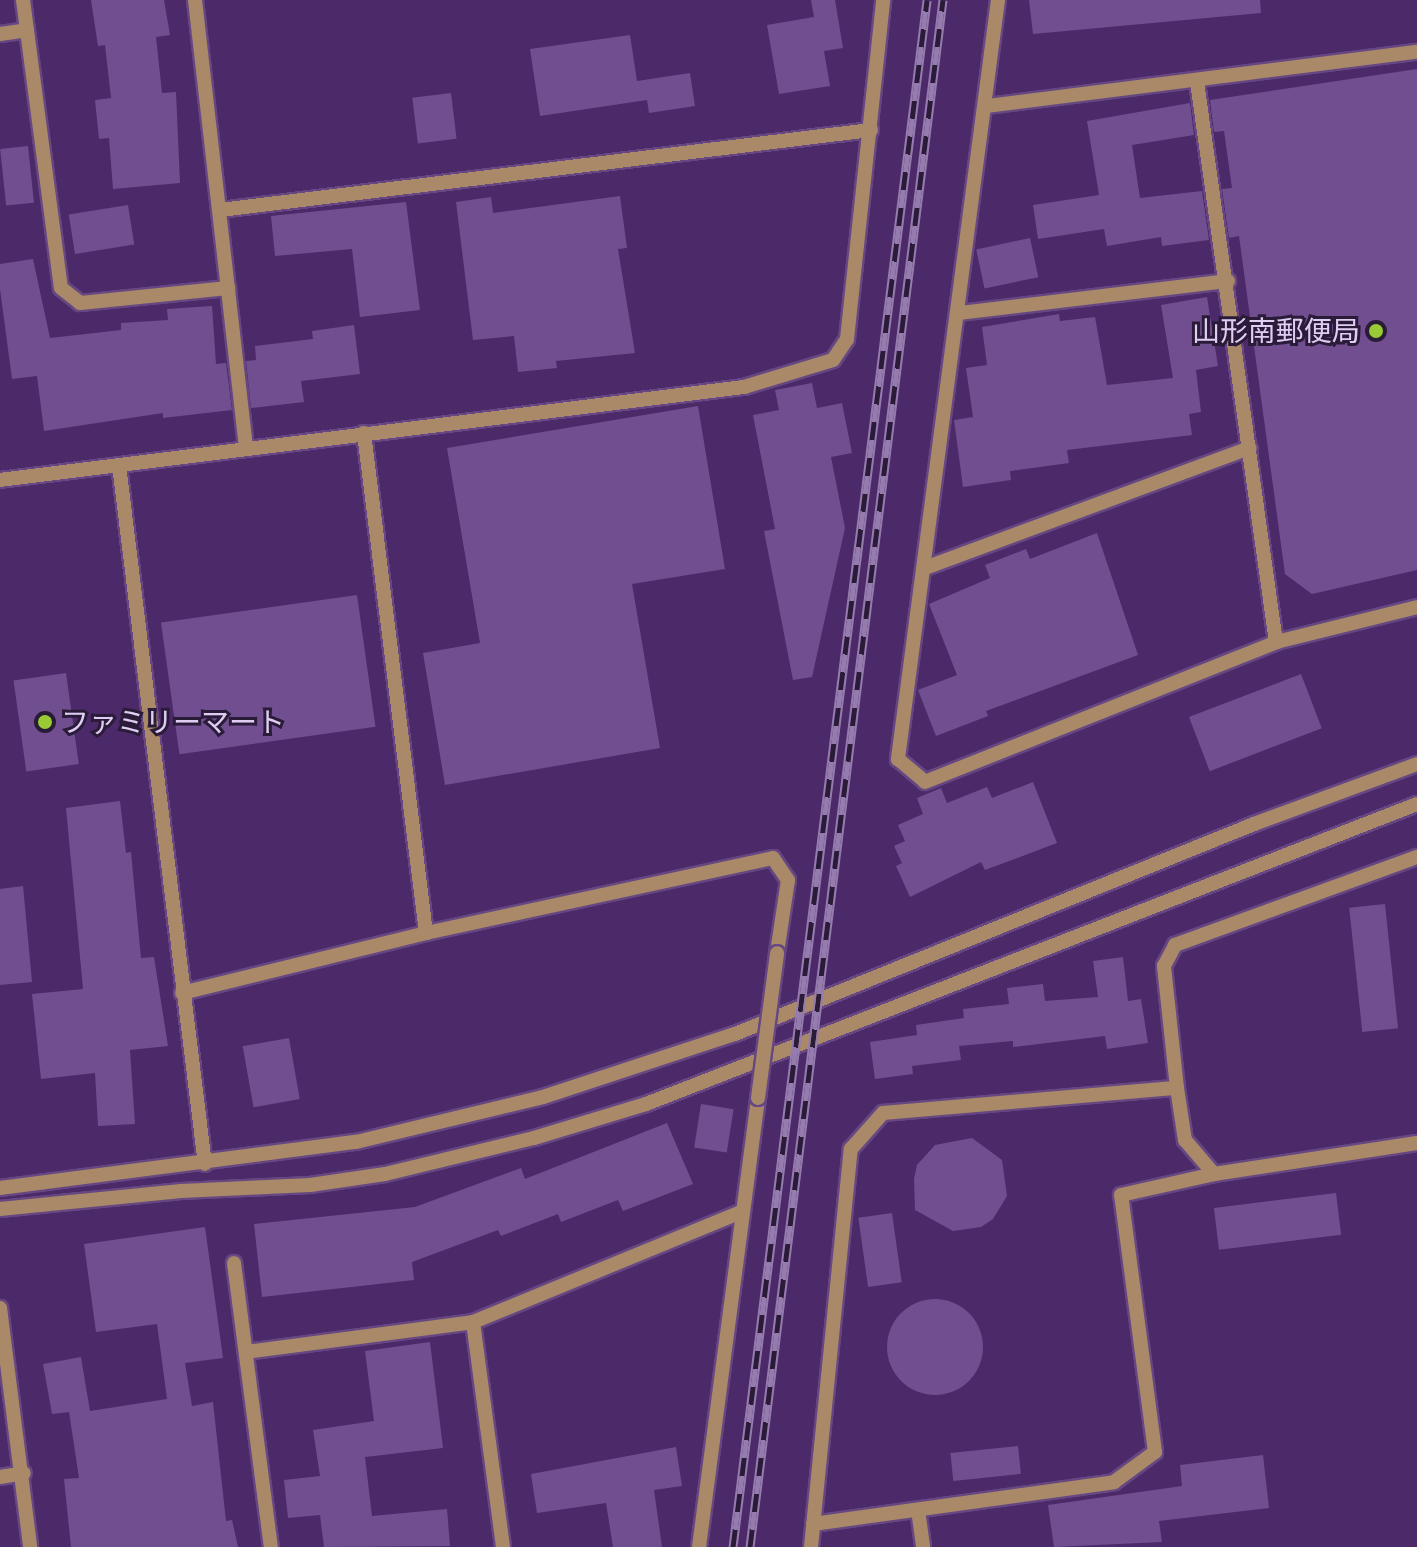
<!DOCTYPE html>
<meta charset="utf-8">
<style>
body{margin:0}
#map{position:relative;width:1417px;height:1547px;overflow:hidden;background:#4c2a69;font-family:"Golos Text","Noto Sans JP",sans-serif}
div>[style]{position:absolute}
.building>*{inset:0;background:#704e90;transform-origin:0 0}
.round{border-radius:50%}
.roads{filter:drop-shadow(2px 0 #664782) drop-shadow(-2px 0 #664782) drop-shadow(0 2px #664782) drop-shadow(0 -2px #664782)}
.minor>*{height:14px;margin:-7px;padding:0 7px;transform-origin:7px;border-radius:7px;background:#a98968}
.rail>*{height:9px;margin-top:-4.5px;transform-origin:0;background:repeating-linear-gradient(90deg,#2a1c38 0 18px,#967cae 0 36px);box-sizing:border-box;border-block:2px solid #967cae}
.bridges{filter:drop-shadow(2px 0 #664782) drop-shadow(-2px 0 #664782) drop-shadow(0 2px #664782) drop-shadow(0 -2px #664782)}
.minor-bridge>*{height:14px;margin:-7px;padding:0 7px;transform-origin:7px;border-radius:7px;background:#a98968}
.dots>*{width:22px;height:22px;translate:-50% -50%;box-sizing:border-box;border:4px solid #2a1c38;border-radius:50%}
span{translate:-50% -50%;white-space:nowrap;text-align:center;line-height:1.15;-webkit-text-stroke:6px #2a1c38;paint-order:stroke}
.poi-label{font-size:28px;color:#dfcdf3}
.right{translate:-100% -50%;text-align:right}
.left{translate:0 -50%;text-align:left}
</style>
<div id="map">
<div class="building">
<div style="clip-path:polygon(91px 0,164px 0,170px 35px,156px 37px,162px 93px,176px 92px,180px 183px,113px 189px,109px 138px,99px 139px,95px 100px,111px 98px,105px 45px,98px 46px)"></div>
<div style="clip-path:polygon(811px 0,835px 0,843px 48px,824px 51px,830px 86px,779px 94px,767px 25px,814px 17px)"></div>
<div style="clip-path:polygon(1029px 0,1260px 0,1261px 13px,1033px 34px)"></div>
<div style="clip-path:polygon(630px 35px,637px 81px,690px 73px,695px 106px,649px 113px,647px 100px,540px 116px,530px 49px)"></div>
<div style="clip-path:polygon(1417px 69px,1417px 570px,1312px 594px,1285px 574px,1239px 236px,1229px 238px,1222px 189px,1232px 188px,1224px 131px,1214px 132px,1210px 100px)"></div>
<div style="left:451px;top:93px;width:46px;height:39px;rotate:83deg"></div>
<div style="clip-path:polygon(1190px 103px,1194px 135px,1132px 145px,1140px 198px,1202px 191px,1209px 240px,1162px 246px,1161px 237px,1107px 246px,1104px 229px,1038px 239px,1033px 205px,1099px 195px,1087px 121px)"></div>
<div style="left:28px;top:146px;width:57px;height:28px;rotate:84deg"></div>
<div style="clip-path:polygon(620px 196px,627px 248px,618px 249px,635px 353px,556px 361px,557px 368px,518px 372px,514px 336px,473px 340px,456px 202px,491px 197px,493px 213px)"></div>
<div style="clip-path:polygon(406px 202px,420px 310px,360px 317px,352px 249px,275px 256px,271px 216px)"></div>
<div style="left:128px;top:205px;width:40px;height:60px;rotate:81deg"></div>
<div style="left:1030px;top:238px;width:40px;height:55px;rotate:78deg"></div>
<div style="clip-path:polygon(33px 259px,50px 338px,121px 330px,121px 323px,168px 320px,167px 309px,212px 306px,216px 364px,226px 363px,232px 410px,163px 418px,163px 413px,44px 431px,37px 376px,12px 379px,0 289px,0 264px)"></div>
<div style="clip-path:polygon(1207px 297px,1218px 366px,1196px 370px,1201px 412px,1189px 414px,1192px 435px,1067px 450px,1069px 463px,1010px 471px,1011px 480px,963px 487px,954px 420px,973px 417px,966px 368px,987px 365px,982px 327px,1059px 314px,1060px 321px,1095px 317px,1107px 385px,1173px 378px,1161px 305px)"></div>
<div style="clip-path:polygon(354px 325px,360px 374px,301px 381px,304px 402px,251px 408px,246px 361px,256px 360px,255px 346px,313px 339px,312px 331px)"></div>
<div style="clip-path:polygon(812px 383px,817px 408px,842px 403px,852px 453px,831px 457px,845px 528px,812px 677px,793px 680px,764px 531px,775px 529px,753px 415px,779px 410px,775px 390px)"></div>
<div style="clip-path:polygon(698px 406px,725px 569px,632px 584px,660px 748px,445px 785px,423px 653px,480px 643px,447px 448px)"></div>
<div style="clip-path:polygon(1097px 533px,1138px 655px,986px 711px,988px 716px,936px 736px,918px 690px,957px 675px,929px 604px,990px 578px,985px 565px,1026px 549px,1030px 559px)"></div>
<div style="left:357px;top:595px;width:133px;height:198px;rotate:82deg"></div>
<div style="left:66px;top:673px;width:92px;height:53px;rotate:82deg"></div>
<div style="left:1301px;top:674px;width:58px;height:120px;rotate:69deg"></div>
<div style="clip-path:polygon(1033px 782px,1057px 843px,985px 870px,981px 862px,910px 897px,896px 866px,902px 863px,894px 846px,905px 841px,898px 825px,923px 814px,917px 798px,941px 788px,947px 803px,987px 787px,992px 798px)"></div>
<div style="clip-path:polygon(120px 801px,126px 853px,131px 852px,141px 958px,154px 957px,168px 1046px,130px 1050px,135px 1124px,98px 1126px,95px 1073px,41px 1079px,32px 994px,83px 989px,66px 808px)"></div>
<div style="clip-path:polygon(23px 886px,32px 982px,0 985px,0 889px)"></div>
<div style="left:1385px;top:904px;width:125px;height:36px;rotate:84deg"></div>
<div style="clip-path:polygon(1123px 957px,1128px 1001px,1141px 999px,1148px 1043px,1107px 1049px,1105px 1036px,1013px 1047px,1013px 1041px,959px 1046px,961px 1060px,912px 1066px,913px 1074px,875px 1079px,870px 1042px,917px 1035px,916px 1025px,964px 1018px,963px 1009px,1009px 1004px,1007px 988px,1043px 984px,1045px 1001px,1098px 997px,1093px 961px)"></div>
<div style="left:289px;top:1038px;width:62px;height:47px;rotate:80deg"></div>
<div style="left:701px;top:1104px;width:33px;height:44px;rotate:9deg"></div>
<div style="clip-path:polygon(667px 1123px,693px 1184px,623px 1211px,618px 1200px,561px 1222px,558px 1214px,501px 1236px,498px 1230px,412px 1262px,414px 1280px,262px 1297px,254px 1224px,415px 1207px,521px 1168px,525px 1179px)"></div>
<div style="clip-path:polygon(972px 1138px,1002px 1160px,1007px 1196px,993px 1219px,981px 1227px,953px 1231px,915px 1210px,914px 1179px,917px 1165px,935px 1145px)"></div>
<div style="left:1336px;top:1193px;width:42px;height:123px;rotate:83deg"></div>
<div style="left:892px;top:1213px;width:70px;height:34px;rotate:82deg"></div>
<div style="clip-path:polygon(205px 1227px,223px 1358px,185px 1363px,192px 1406px,213px 1402px,226px 1521px,232px 1520px,238px 1547px,71px 1547px,64px 1479px,79px 1478px,69px 1412px,52px 1414px,43px 1364px,81px 1357px,90px 1411px,167px 1399px,157px 1324px,96px 1332px,84px 1244px)"></div>
<div class="round" style="left:887px;top:1299px;width:96px;height:96px"></div>
<div style="clip-path:polygon(430px 1342px,443px 1448px,365px 1457px,372px 1516px,447px 1509px,450px 1546px,324px 1547px,320px 1515px,288px 1518px,284px 1480px,320px 1476px,313px 1430px,374px 1421px,365px 1351px)"></div>
<div style="left:1018px;top:1446px;width:28px;height:68px;rotate:84deg"></div>
<div style="clip-path:polygon(676px 1447px,682px 1486px,654px 1490px,662px 1547px,613px 1547px,606px 1503px,537px 1513px,531px 1474px)"></div>
<div style="clip-path:polygon(1263px 1455px,1269px 1508px,1159px 1521px,1162px 1542px,1054px 1547px,1048px 1505px,1182px 1486px,1180px 1465px)"></div>
</div>
<div class="roads">
<div class="minor">
<div style="left:23px;top:0;width:290px;rotate:82.5deg"></div>
<div style="left:61px;top:288px;width:24px;rotate:38deg"></div>
<div style="left:80px;top:303px;width:149px;rotate:-5.8deg"></div>
<div style="left:195px;top:0;width:451px;rotate:83.5deg"></div>
<div style="left:998px;top:0;width:766px;rotate:97.51deg"></div>
<div style="left:898px;top:759px;width:35px;rotate:40deg"></div>
<div style="left:925px;top:782px;width:378px;rotate:-21.7deg"></div>
<div style="left:1276px;top:642px;width:145px;rotate:-13.9deg"></div>
<div style="left:0;top:34px;width:27px;rotate:-8deg"></div>
<div style="left:1197px;top:82px;width:566px;rotate:81.97deg"></div>
<div style="left:987px;top:106px;width:433px;rotate:-7.2deg"></div>
<div style="left:220px;top:210px;width:656px;rotate:-7.01deg"></div>
<div style="left:959px;top:313px;width:271px;rotate:-6.8deg"></div>
<div style="left:364px;top:433px;width:504px;rotate:82.93deg"></div>
<div style="left:119px;top:465px;width:704px;rotate:82.99deg"></div>
<div style="left:0;top:480px;width:750px;rotate:-7.13deg"></div>
<div style="left:744px;top:387px;width:93px;rotate:-16.9deg"></div>
<div style="left:833px;top:360px;width:25px;rotate:-56deg"></div>
<div style="left:847px;top:339px;width:341px;rotate:-83.9deg"></div>
<div style="left:925px;top:568px;width:346px;rotate:-20.3deg"></div>
<div style="left:182px;top:993px;width:251px;rotate:-13.8deg"></div>
<div style="left:426px;top:933px;width:355px;rotate:-12.2deg"></div>
<div style="left:773px;top:858px;width:27px;rotate:56deg"></div>
<div style="left:788px;top:880px;width:74px;rotate:98.6deg"></div>
<div style="left:1177px;top:1088px;width:123px;rotate:-96.1deg"></div>
<div style="left:1164px;top:966px;width:24px;rotate:-62deg"></div>
<div style="left:1175px;top:945px;width:258px;rotate:-20deg"></div>
<div style="left:0;top:1188px;width:359px;rotate:-7.4deg"></div>
<div style="left:356px;top:1142px;width:192px;rotate:-13.5deg"></div>
<div style="left:543px;top:1097px;width:202px;rotate:-18.2deg"></div>
<div style="left:735px;top:1034px;width:560px;rotate:-22.03deg"></div>
<div style="left:1254px;top:824px;width:174px;rotate:-20.2deg"></div>
<div style="left:0;top:1209px;width:182px;rotate:-5.7deg"></div>
<div style="left:181px;top:1191px;width:129px;rotate:-2.7deg"></div>
<div style="left:310px;top:1185px;width:76px;rotate:-8.3deg"></div>
<div style="left:385px;top:1174px;width:153px;rotate:-13.6deg"></div>
<div style="left:534px;top:1138px;width:117px;rotate:-16.9deg"></div>
<div style="left:646px;top:1104px;width:827px;rotate:-21.26deg"></div>
<div style="left:234px;top:1263px;width:286px;rotate:82.6deg"></div>
<div style="left:0;top:1308px;width:241px;rotate:82.8deg"></div>
<div style="left:473px;top:1322px;width:227px;rotate:82.4deg"></div>
<div style="left:246px;top:1352px;width:229px;rotate:-7.5deg"></div>
<div style="left:473px;top:1322px;width:290px;rotate:-22.3deg"></div>
<div style="left:0;top:1477px;width:24px;rotate:-9deg"></div>
<div style="left:918px;top:1510px;width:37px;rotate:82deg"></div>
<div style="left:813px;top:1524px;width:304px;rotate:-7.9deg"></div>
<div style="left:1114px;top:1482px;width:51px;rotate:-36.2deg"></div>
<div style="left:1155px;top:1452px;width:259px;rotate:-97.5deg"></div>
<div style="left:1121px;top:1195px;width:95px;rotate:-12.7deg"></div>
<div style="left:699px;top:1547px;width:453px;rotate:-82.5deg"></div>
<div style="left:811px;top:1547px;width:400px;rotate:-84.3deg"></div>
<div style="left:851px;top:1149px;width:48px;rotate:-48.4deg"></div>
<div style="left:883px;top:1113px;width:295px;rotate:-4.9deg"></div>
<div style="left:1177px;top:1088px;width:53px;rotate:81.3deg"></div>
<div style="left:1185px;top:1140px;width:45px;rotate:49.5deg"></div>
<div style="left:1214px;top:1174px;width:205px;rotate:-8.7deg"></div>
</div>
</div>
<div class="rail">
<div style="left:733px;top:1547px;width:1559px;rotate:-82.85deg"></div>
<div style="left:750px;top:1547px;width:1559px;rotate:-82.89deg"></div>
</div>
<div class="bridges">
<div class="minor-bridge">
<div style="left:758px;top:1098px;width:146px;rotate:-82.5deg"></div>
</div>
</div>
<div class="dots">
<div style="left:1376px;top:331px;background:#99cb35"></div>
<div style="left:45px;top:722px;background:#99cb35"></div>
</div>
<div class="poi-label">
<span class="right" style="left:1360px;top:331px">山形南郵便局</span>
<span class="left" style="left:61px;top:722px">ファミリーマート</span>
</div>
</div>
